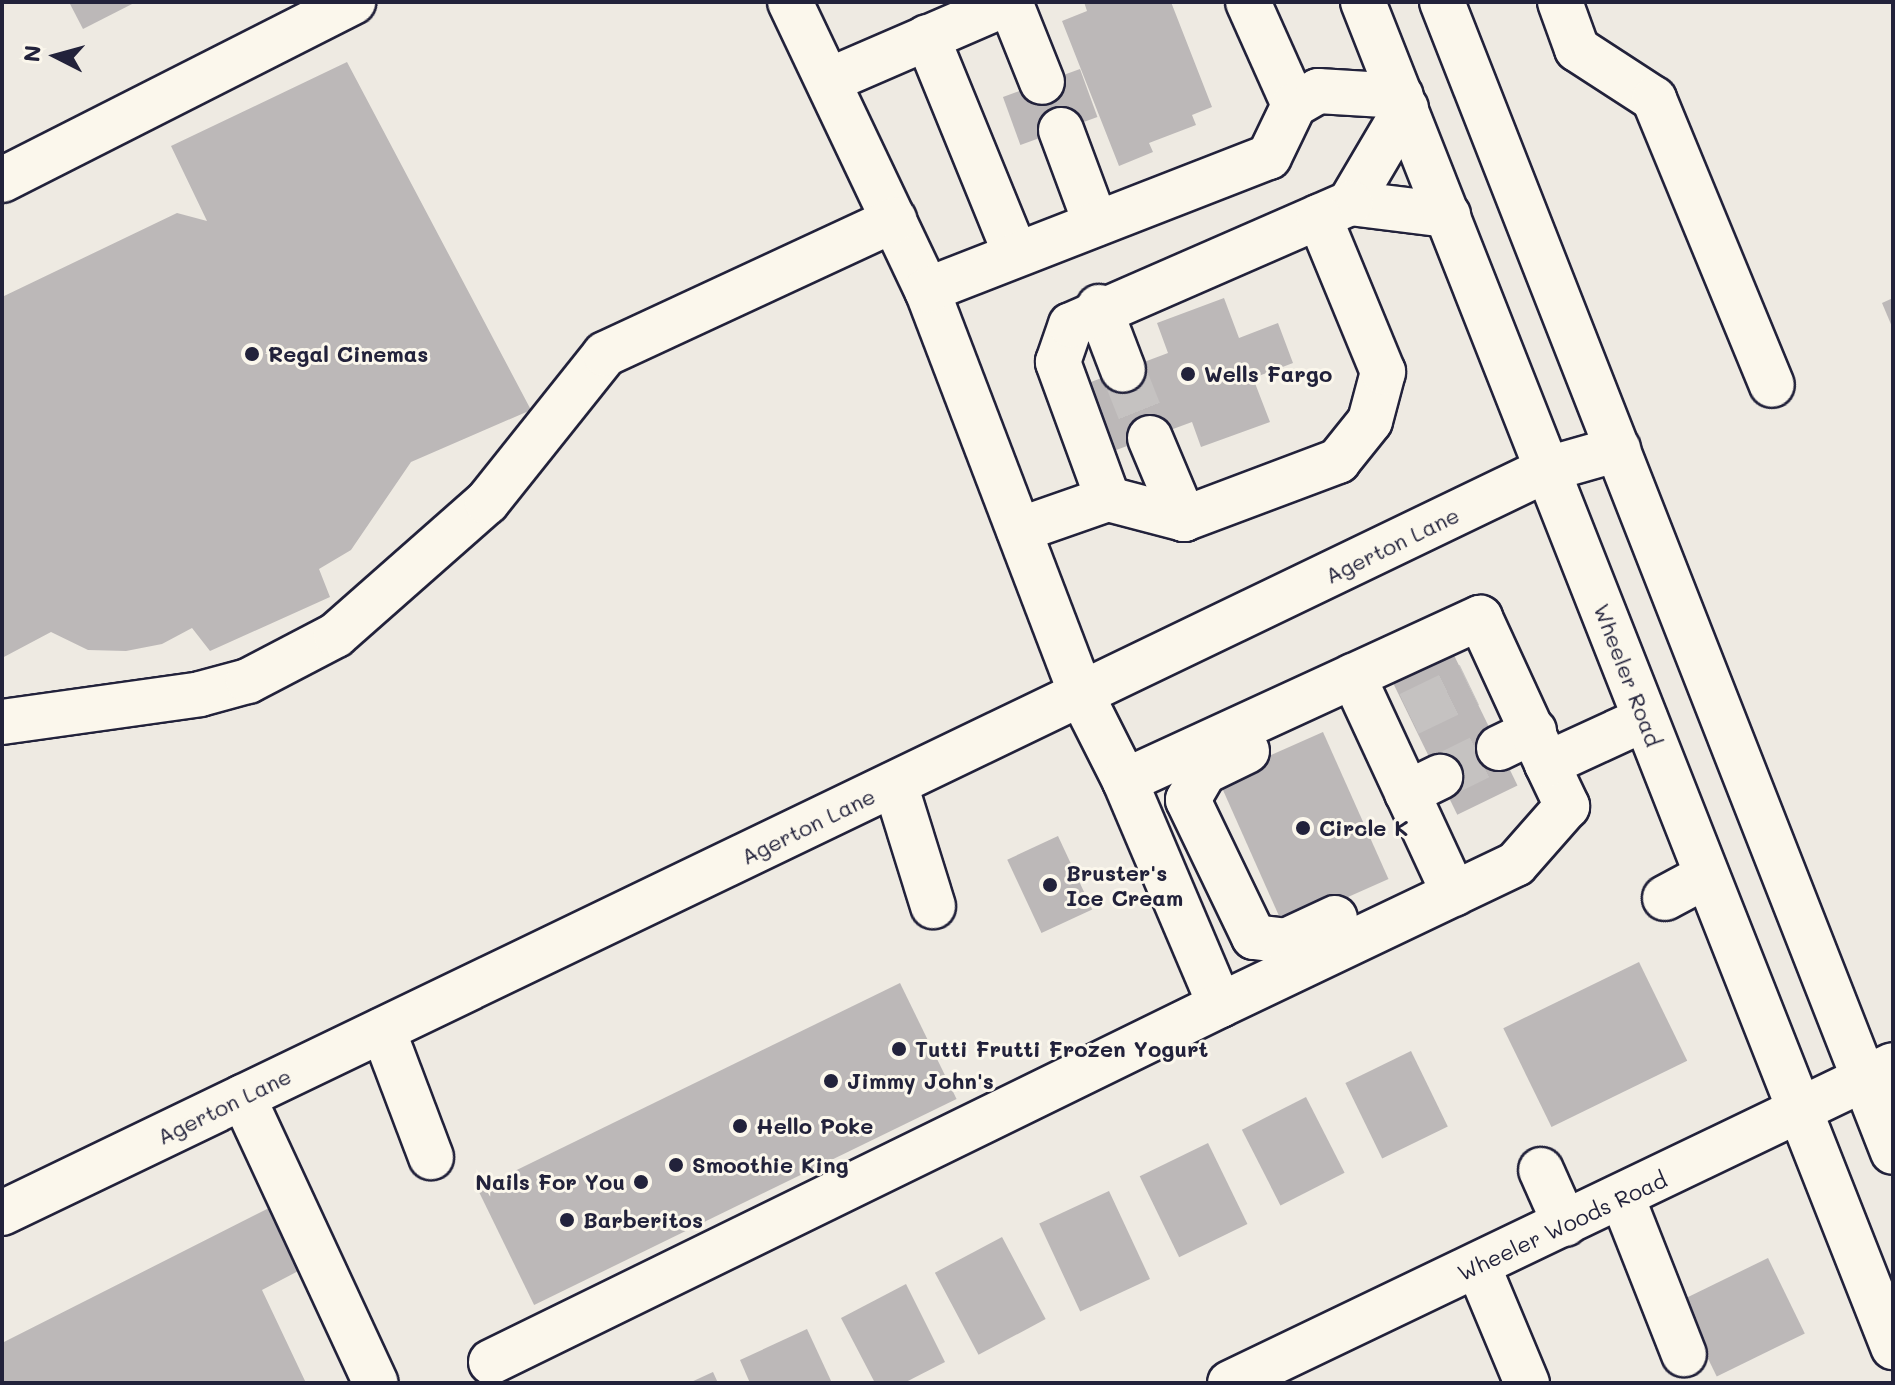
<!DOCTYPE html>
<style>
body{margin:0}
#map{position:relative;width:1895px;height:1385px;overflow:hidden;background:#eeeae2;font-family:Mali,sans-serif}
div>[style]{position:absolute}
.building>*{inset:0;background:#bcb8b8;transform-origin:0 0}
.minor-tunnel>*{height:44px;margin-top:-22px;transform-origin:0;background:repeating-linear-gradient(90deg,#c5c2c1 0 44px,transparent 0 66px)}
.roads{filter:drop-shadow(2px 0 #22223b) drop-shadow(-2px 0 #22223b) drop-shadow(0 2px #22223b) drop-shadow(0 -2px #22223b)}
.minor>*{height:44px;margin:-22px;padding:0 22px;transform-origin:22px;border-radius:22px;background:#fbf7ec}
.major>*{height:44px;margin:-22px;padding:0 22px;transform-origin:22px;border-radius:22px;background:#fbf7ec}
.dots>*{width:22px;height:22px;translate:-50% -50%;box-sizing:border-box;border:4px solid #fbf7ec;border-radius:50%}
span{translate:-50% -50%;white-space:nowrap;text-align:center;line-height:1.15;-webkit-text-stroke:6px #fbf7ec;paint-order:stroke}
.poi-label{font-size:22px;color:#22223b;font-weight:700}
.left{translate:0 -50%;text-align:left}
.right{translate:-100% -50%;text-align:right}
.street-label{font-size:22px;color:#22223b}
.frame{position:absolute;inset:0;border:4px solid #22223b;pointer-events:none}
.north{position:absolute;left:16px;top:16px;width:80px;height:80px;-webkit-text-stroke:6px #fbf7ec;paint-order:stroke;rotate:276deg;font-size:22px;font-weight:700;line-height:32px;text-align:center;color:#22223b}
.north::after{content:'';display:block;margin:auto;width:28px;height:36px;background:#22223b;clip-path:polygon(50% 0,100% 100%,50% 72%,0 100%)}
</style>
<div id="map">
<div class="building">
<div style="clip-path:polygon(69px 2px,136px 2px,83px 29px)"></div>
<div style="clip-path:polygon(1084px 2px,1171px 2px,1212px 107px,1192px 115px,1196px 125px,1149px 143px,1153px 152px,1119px 166px,1062px 21px,1087px 11px)"></div>
<div style="clip-path:polygon(347px 62px,531px 410px,411px 462px,351px 550px,319px 569px,330px 597px,210px 651px,192px 628px,162px 644px,126px 651px,88px 650px,51px 632px,2px 658px,2px 297px,177px 213px,207px 221px,171px 146px)"></div>
<div style="left:1080px;top:69px;width:51px;height:82px;rotate:70deg"></div>
<div style="clip-path:polygon(1224px 298px,1239px 338px,1278px 323px,1293px 363px,1253px 378px,1270px 422px,1201px 447px,1192px 422px,1100px 456px,1075px 388px,1168px 353px,1157px 323px)"></div>
<div style="clip-path:polygon(1893px 298px,1893px 329px,1882px 303px)"></div>
<div style="left:1450px;top:647px;width:154px;height:67px;rotate:64deg"></div>
<div style="left:1323px;top:732px;width:161px;height:115px;rotate:66deg"></div>
<div style="left:1058px;top:836px;width:81px;height:56px;rotate:65deg"></div>
<div style="left:1639px;top:962px;width:110px;height:151px;rotate:64deg"></div>
<div style="left:900px;top:983px;width:129px;height:470px;rotate:64deg"></div>
<div style="left:1411px;top:1051px;width:84px;height:73px;rotate:64deg"></div>
<div style="left:1306px;top:1097px;width:85px;height:72px;rotate:63deg"></div>
<div style="left:1208px;top:1143px;width:90px;height:76px;rotate:64deg"></div>
<div style="left:1109px;top:1191px;width:97px;height:77px;rotate:65deg"></div>
<div style="clip-path:polygon(271px 1207px,304px 1268px,262px 1290px,306px 1383px,2px 1383px,2px 1343px)"></div>
<div style="left:1002px;top:1237px;width:93px;height:76px;rotate:62deg"></div>
<div style="left:1768px;top:1258px;width:84px;height:98px;rotate:64deg"></div>
<div style="clip-path:polygon(906px 1284px,945px 1362px,904px 1383px,875px 1383px,841px 1318px)"></div>
<div style="clip-path:polygon(807px 1329px,832px 1383px,750px 1383px,740px 1360px)"></div>
<div style="clip-path:polygon(713px 1372px,718px 1383px,689px 1383px)"></div>
</div>
<div class="minor-tunnel">
<div style="left:1123px;top:370px;width:73px;rotate:68.3deg"></div>
<div style="left:1409px;top:714px;width:67px;rotate:-25.8deg"></div>
<div style="left:1440px;top:777px;width:66px;rotate:-26.2deg"></div>
</div>
<div class="roads">
<div class="minor">
<div style="left:790px;top:2px;width:319px;rotate:64.6deg"></div>
<div style="left:927px;top:290px;width:432px;rotate:69.1deg"></div>
<div style="left:1081px;top:694px;width:97px;rotate:63.2deg"></div>
<div style="left:1010px;top:2px;width:86px;rotate:68.2deg"></div>
<div style="left:1248px;top:2px;width:113px;rotate:65.9deg"></div>
<div style="left:1560px;top:2px;width:50px;rotate:70.1deg"></div>
<div style="left:1577px;top:49px;width:92px;rotate:33deg"></div>
<div style="left:1654px;top:99px;width:309px;rotate:67.6deg"></div>
<div style="left:927px;top:37px;width:235px;rotate:67.8deg"></div>
<div style="left:830px;top:80px;width:196px;rotate:-23.4deg"></div>
<div style="left:1406px;top:108px;width:110px;rotate:120.5deg"></div>
<div style="left:1350px;top:203px;width:99px;rotate:7deg"></div>
<div style="left:1061px;top:130px;width:100px;rotate:69.6deg"></div>
<div style="left:2px;top:180px;width:394px;rotate:-26.9deg"></div>
<div style="left:927px;top:290px;width:367px;rotate:-21.3deg"></div>
<div style="left:1269px;top:157px;width:58px;rotate:-64.3deg"></div>
<div style="left:1294px;top:105px;width:28px;rotate:-30deg"></div>
<div style="left:1318px;top:91px;width:83px;rotate:3.4deg"></div>
<div style="left:1099px;top:307px;width:67px;rotate:69.1deg"></div>
<div style="left:1150px;top:438px;width:88px;rotate:67.2deg"></div>
<div style="left:1108px;top:499px;width:146px;rotate:-110.1deg"></div>
<div style="left:1058px;top:362px;width:39px;rotate:-71deg"></div>
<div style="left:1071px;top:325px;width:305px;rotate:-23.6deg"></div>
<div style="left:1019px;top:530px;width:94px;rotate:-19.2deg"></div>
<div style="left:1108px;top:499px;width:79px;rotate:14.7deg"></div>
<div style="left:1184px;top:519px;width:165px;rotate:-20.6deg"></div>
<div style="left:1338px;top:461px;width:51px;rotate:-51.3deg"></div>
<div style="left:1370px;top:421px;width:51px;rotate:-75.1deg"></div>
<div style="left:1383px;top:372px;width:168px;rotate:-112.4deg"></div>
<div style="left:1353px;top:676px;width:240px;rotate:65.1deg"></div>
<div style="left:2px;top:722px;width:200px;rotate:-8deg"></div>
<div style="left:200px;top:694px;width:50px;rotate:-15.2deg"></div>
<div style="left:248px;top:681px;width:99px;rotate:-27.6deg"></div>
<div style="left:336px;top:635px;width:201px;rotate:-41.4deg"></div>
<div style="left:487px;top:502px;width:189px;rotate:-51.4deg"></div>
<div style="left:605px;top:354px;width:319px;rotate:-24.9deg"></div>
<div style="left:1499px;top:748px;width:39px;rotate:-26deg"></div>
<div style="left:1247px;top:751px;width:48px;rotate:154deg"></div>
<div style="left:1204px;top:772px;width:32px;rotate:120deg"></div>
<div style="left:1188px;top:800px;width:152px;rotate:64.3deg"></div>
<div style="left:1254px;top:937px;width:32px;rotate:7deg"></div>
<div style="left:1286px;top:941px;width:54px;rotate:-25.1deg"></div>
<div style="left:1547px;top:764px;width:47px;rotate:64.5deg"></div>
<div style="left:1567px;top:806px;width:77px;rotate:131.3deg"></div>
<div style="left:1516px;top:864px;width:328px;rotate:154.5deg"></div>
<div style="left:1220px;top:1005px;width:243px;rotate:-113deg"></div>
<div style="left:1125px;top:781px;width:391px;rotate:-24.7deg"></div>
<div style="left:1480px;top:618px;width:161px;rotate:65.3deg"></div>
<div style="left:1547px;top:764px;width:108px;rotate:-24.7deg"></div>
<div style="left:895px;top:784px;width:128px;rotate:72.7deg"></div>
<div style="left:1407px;top:793px;width:37px;rotate:-26deg"></div>
<div style="left:1665px;top:898px;width:47px;rotate:-28.2deg"></div>
<div style="left:383px;top:1030px;width:136px;rotate:69.3deg"></div>
<div style="left:243px;top:1097px;width:315px;rotate:65.1deg"></div>
<div style="left:1541px;top:1170px;width:59px;rotate:66deg"></div>
<div style="left:1622px;top:1197px;width:169px;rotate:68.5deg"></div>
<div style="left:2px;top:1213px;width:1716px;rotate:-25.7deg"></div>
<div style="left:1548px;top:469px;width:73px;rotate:-15.9deg"></div>
<div style="left:1478px;top:1266px;width:127px;rotate:67.3deg"></div>
<div style="left:491px;top:1362px;width:812px;rotate:-26.09deg"></div>
<div style="left:1230px;top:1383px;width:735px;rotate:-25.62deg"></div>
</div>
<div class="major">
<div style="left:1363px;top:2px;width:1446px;rotate:68.49deg"></div>
<div style="left:1442px;top:2px;width:1235px;rotate:68.59deg"></div>
</div>
</div>
<div class="dots">
<div style="left:252px;top:354px;background:#22223b"></div>
<div style="left:1188px;top:374px;background:#22223b"></div>
<div style="left:1303px;top:828px;background:#22223b"></div>
<div style="left:1050px;top:885px;background:#22223b"></div>
<div style="left:899px;top:1049px;background:#22223b"></div>
<div style="left:831px;top:1081px;background:#22223b"></div>
<div style="left:740px;top:1126px;background:#22223b"></div>
<div style="left:676px;top:1165px;background:#22223b"></div>
<div style="left:641px;top:1182px;background:#22223b"></div>
<div style="left:567px;top:1220px;background:#22223b"></div>
</div>
<div class="poi-label">
<span class="left" style="left:268px;top:354px">Regal Cinemas</span>
<span class="left" style="left:1204px;top:374px">Wells Fargo</span>
<span class="left" style="left:1319px;top:828px">Circle K</span>
<span class="left" style="left:1066px;top:885px">Bruster's<br>Ice Cream</span>
<span class="left" style="left:915px;top:1049px">Tutti Frutti Frozen Yogurt</span>
<span class="left" style="left:847px;top:1081px">Jimmy John's</span>
<span class="left" style="left:756px;top:1126px">Hello Poke</span>
<span class="left" style="left:692px;top:1165px">Smoothie King</span>
<span class="right" style="left:625px;top:1182px">Nails For You</span>
<span class="left" style="left:583px;top:1220px">Barberitos</span>
</div>
<div class="street-label">
<span style="left:1392px;top:545px;rotate:-26deg">Agerton Lane</span>
<span style="left:1628px;top:675px;rotate:69deg">Wheeler Road</span>
<span style="left:808px;top:826px;rotate:-26deg">Agerton Lane</span>
<span style="left:224px;top:1106px;rotate:-26deg">Agerton Lane</span>
<span style="left:1562px;top:1226px;rotate:-25deg">Wheeler Woods Road</span>
</div>
<div class="frame"></div>
<div class="north">N</div>
</div>
